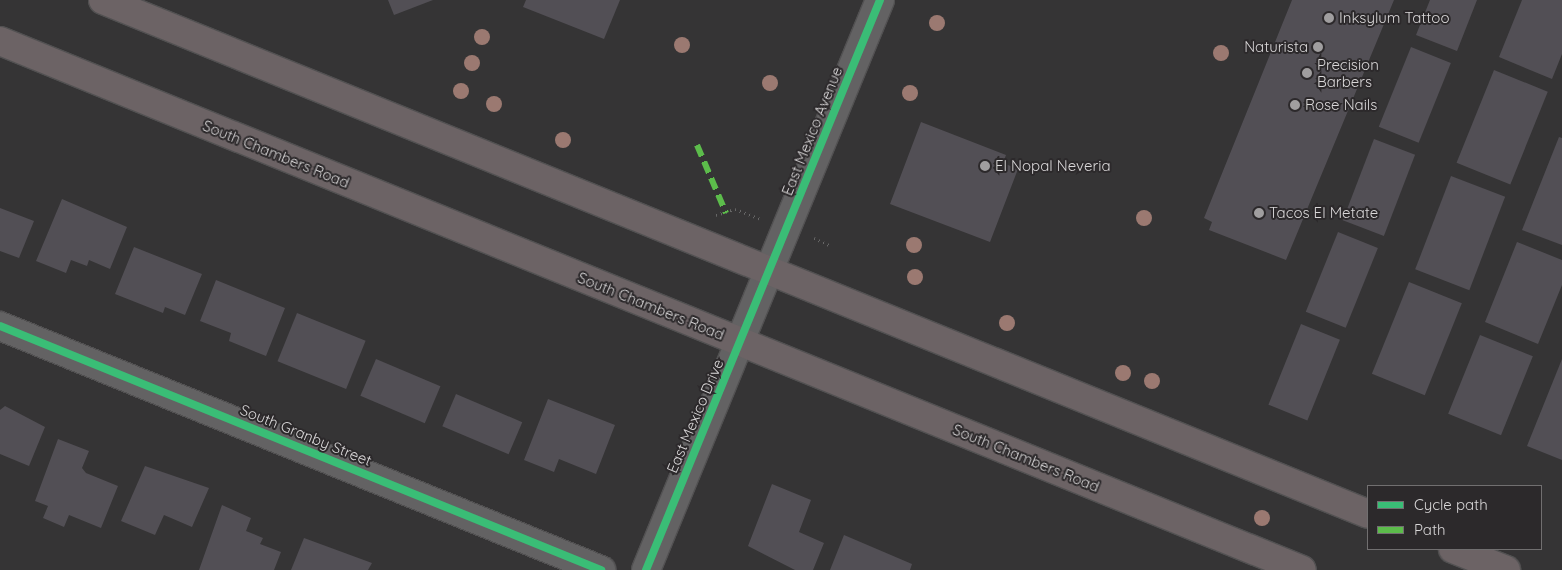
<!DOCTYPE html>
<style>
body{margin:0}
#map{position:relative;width:1562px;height:570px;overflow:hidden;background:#353435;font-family:Quicksand,sans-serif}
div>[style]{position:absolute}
.building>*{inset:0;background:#524f55;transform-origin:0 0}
.path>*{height:3px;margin-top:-1.5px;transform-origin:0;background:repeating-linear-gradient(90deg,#676767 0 1px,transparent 0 5px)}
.roads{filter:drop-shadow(1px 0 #525152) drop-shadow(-1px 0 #525152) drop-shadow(0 1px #525152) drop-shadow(0 -1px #525152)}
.minor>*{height:28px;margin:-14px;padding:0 14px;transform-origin:14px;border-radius:14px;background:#636263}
.major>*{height:28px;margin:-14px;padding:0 14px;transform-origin:14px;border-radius:14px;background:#6c6365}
.quiet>*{height:6px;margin-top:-3px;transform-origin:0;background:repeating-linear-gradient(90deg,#5cbc4b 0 12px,transparent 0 18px)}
.cycleway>*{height:8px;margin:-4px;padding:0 4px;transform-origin:4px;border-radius:4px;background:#3abd76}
.trees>*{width:16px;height:16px;margin:-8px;border-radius:50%;background:#9b7971}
.dots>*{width:14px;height:14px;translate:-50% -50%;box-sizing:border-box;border:2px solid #2c292b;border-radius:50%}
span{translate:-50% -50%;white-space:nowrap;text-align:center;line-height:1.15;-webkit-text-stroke:4px #2c292b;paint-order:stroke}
.poi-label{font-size:15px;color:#d9d7d8}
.left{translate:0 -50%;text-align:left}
.right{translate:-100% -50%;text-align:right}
.street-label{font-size:15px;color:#d9d7d8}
.legend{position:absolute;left:1367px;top:485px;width:175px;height:65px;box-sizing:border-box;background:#2c292b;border:1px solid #716f70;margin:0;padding:6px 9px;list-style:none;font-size:15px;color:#d9d7d8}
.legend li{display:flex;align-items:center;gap:10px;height:25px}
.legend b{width:25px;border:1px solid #716f70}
</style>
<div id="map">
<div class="building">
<div style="clip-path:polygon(388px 0,433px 0,394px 15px)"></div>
<div style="clip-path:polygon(526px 0,620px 0,604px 39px,523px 7px)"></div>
<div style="clip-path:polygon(1292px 0,1394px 0,1286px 260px,1209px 230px,1212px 222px,1204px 218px)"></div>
<div style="clip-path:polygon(1430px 0,1477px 0,1457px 51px,1416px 35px)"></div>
<div style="clip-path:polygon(1522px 0,1562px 0,1562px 54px,1552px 79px,1499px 57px)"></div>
<div style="left:1411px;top:47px;width:43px;height:86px;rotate:22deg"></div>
<div style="left:1494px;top:70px;width:58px;height:100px;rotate:22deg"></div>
<div style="clip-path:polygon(921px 122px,1006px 155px,1003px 163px,1018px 169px,990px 242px,890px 204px)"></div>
<div style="clip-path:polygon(1559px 137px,1562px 138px,1562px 245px,1522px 230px)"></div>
<div style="left:1374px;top:139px;width:44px;height:87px;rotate:21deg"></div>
<div style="left:1451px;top:176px;width:58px;height:100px;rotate:21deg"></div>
<div style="clip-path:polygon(62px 199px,127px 227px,110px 269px,89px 260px,87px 266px,71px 260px,66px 273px,36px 261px)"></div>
<div style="clip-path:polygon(0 208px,34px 221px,19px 258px,0 251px)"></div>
<div style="left:1338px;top:232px;width:43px;height:86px;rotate:22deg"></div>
<div style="clip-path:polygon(1517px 242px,1562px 260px,1562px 285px,1538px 344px,1485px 322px)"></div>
<div style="clip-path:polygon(134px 247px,202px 274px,185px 315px,165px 307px,163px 313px,115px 294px)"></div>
<div style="clip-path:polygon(216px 280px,285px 308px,266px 356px,229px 341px,231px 333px,200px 321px)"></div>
<div style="left:1409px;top:282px;width:57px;height:99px;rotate:22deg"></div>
<div style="left:297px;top:313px;width:74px;height:52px;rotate:22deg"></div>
<div style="left:1301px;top:324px;width:42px;height:87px;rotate:22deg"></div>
<div style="left:1480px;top:335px;width:57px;height:85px;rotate:22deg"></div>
<div style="left:376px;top:359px;width:70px;height:40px;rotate:23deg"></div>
<div style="clip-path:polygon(1562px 359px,1562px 460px,1527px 446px)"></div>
<div style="left:456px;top:394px;width:72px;height:35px;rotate:23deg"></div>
<div style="clip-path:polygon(548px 399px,615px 425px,596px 474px,559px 459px,554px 472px,524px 460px)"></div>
<div style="clip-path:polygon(5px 406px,45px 427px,29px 466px,0 454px,0 410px)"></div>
<div style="clip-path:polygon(58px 439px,89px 451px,82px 468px,86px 473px,118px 486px,101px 528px,69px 515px,64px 527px,43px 518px,48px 506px,35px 501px)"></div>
<div style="clip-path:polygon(145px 466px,209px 488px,192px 527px,164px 515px,155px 535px,121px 521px)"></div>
<div style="clip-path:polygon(772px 484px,811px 500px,799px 532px,824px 543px,813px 570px,795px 570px,748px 546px)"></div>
<div style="clip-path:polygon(222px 505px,251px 518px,246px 531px,263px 538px,260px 544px,281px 552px,274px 570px,199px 570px)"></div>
<div style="clip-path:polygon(844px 535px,912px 564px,910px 570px,830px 570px)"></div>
<div style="clip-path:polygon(304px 538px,372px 563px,368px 570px,291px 570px)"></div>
</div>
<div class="path">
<div style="left:716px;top:215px;width:20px;rotate:-18deg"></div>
<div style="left:735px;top:209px;width:26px;rotate:21deg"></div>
<div style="left:814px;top:238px;width:17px;rotate:25deg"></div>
</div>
<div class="roads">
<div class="minor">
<div style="left:0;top:326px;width:649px;rotate:22.1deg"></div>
<div style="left:646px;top:570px;width:616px;rotate:-67.68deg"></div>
</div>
<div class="major">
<div style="left:103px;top:0;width:1365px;rotate:22.11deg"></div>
<div style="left:0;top:41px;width:1405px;rotate:22.11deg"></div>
<div style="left:1453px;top:549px;width:57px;rotate:21.6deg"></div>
</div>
</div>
<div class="quiet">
<div style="left:697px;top:145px;width:74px;rotate:66.9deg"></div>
</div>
<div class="cycleway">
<div style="left:0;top:326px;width:649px;rotate:22.1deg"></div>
<div style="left:646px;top:570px;width:616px;rotate:-67.68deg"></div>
</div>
<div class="trees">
<div style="left:937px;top:23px"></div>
<div style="left:482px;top:37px"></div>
<div style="left:682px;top:45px"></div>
<div style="left:1221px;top:53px"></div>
<div style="left:472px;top:63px"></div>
<div style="left:770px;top:83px"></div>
<div style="left:461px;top:91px"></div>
<div style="left:910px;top:93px"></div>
<div style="left:494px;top:104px"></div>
<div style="left:563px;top:140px"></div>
<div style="left:1144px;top:218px"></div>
<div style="left:914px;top:245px"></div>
<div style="left:915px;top:277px"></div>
<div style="left:1007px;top:323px"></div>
<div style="left:1123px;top:373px"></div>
<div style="left:1152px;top:381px"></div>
<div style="left:1262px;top:518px"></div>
</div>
<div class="dots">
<div style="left:1329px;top:18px;background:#a09e9f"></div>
<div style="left:1318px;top:47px;background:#a09e9f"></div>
<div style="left:1307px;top:73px;background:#a09e9f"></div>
<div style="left:1295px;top:105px;background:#a09e9f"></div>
<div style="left:985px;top:166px;background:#a09e9f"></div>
<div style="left:1259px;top:213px;background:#a09e9f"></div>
</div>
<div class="poi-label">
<span class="left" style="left:1339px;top:18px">Inksylum Tattoo</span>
<span class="right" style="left:1308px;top:47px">Naturista</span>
<span class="left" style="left:1317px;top:73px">Precision<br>Barbers</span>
<span class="left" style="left:1305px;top:105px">Rose Nails</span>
<span class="left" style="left:995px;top:166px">El Nopal Neveria</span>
<span class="left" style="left:1269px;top:213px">Tacos El Metate</span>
</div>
<div class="street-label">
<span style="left:812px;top:131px;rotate:-68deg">East Mexico Avenue</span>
<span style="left:276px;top:154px;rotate:22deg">South Chambers Road</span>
<span style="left:651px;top:306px;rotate:22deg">South Chambers Road</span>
<span style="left:695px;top:416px;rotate:-67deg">East Mexico Drive</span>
<span style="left:306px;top:435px;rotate:22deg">South Granby Street</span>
<span style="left:1026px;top:458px;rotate:22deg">South Chambers Road</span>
</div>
<ul class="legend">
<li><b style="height:6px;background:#3abd76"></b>Cycle path</li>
<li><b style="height:6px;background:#5cbc4b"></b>Path</li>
</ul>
</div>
